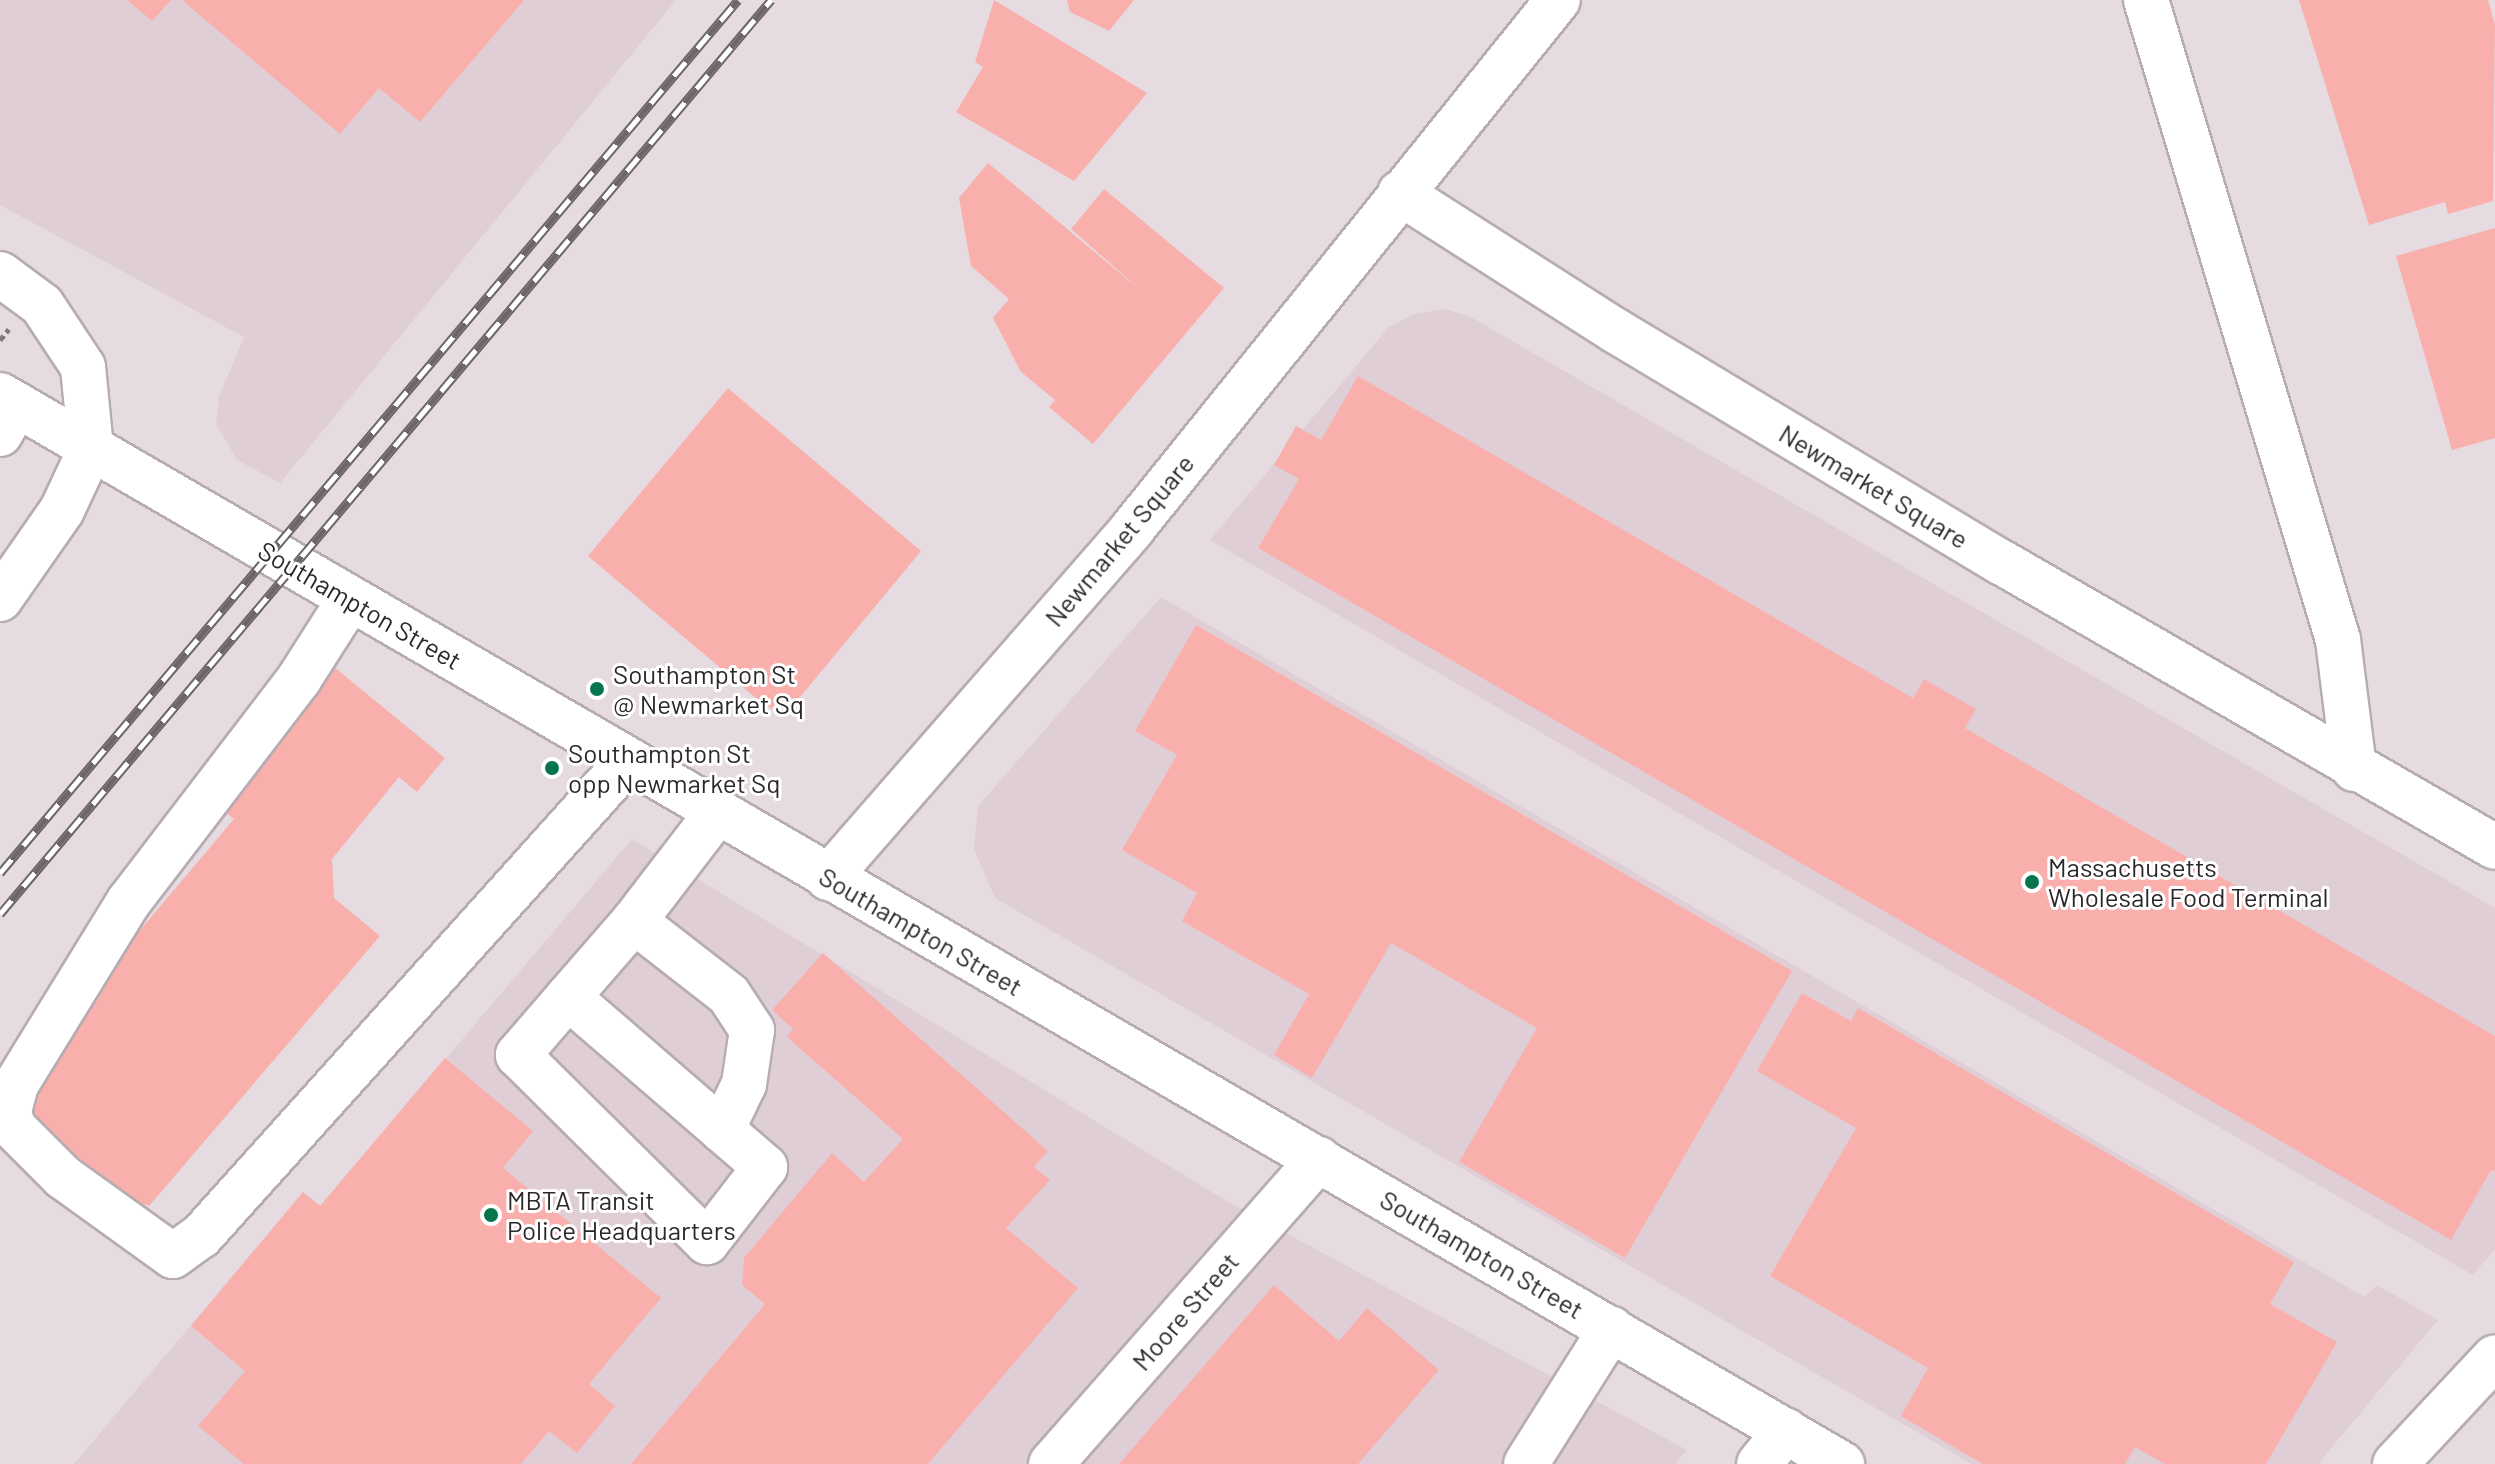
<!DOCTYPE html>
<style>
body{margin:0}
#map{position:relative;width:2495px;height:1464px;overflow:hidden;background:#e6dbe0;font-family:Barlow,sans-serif}
div>[style]{position:absolute}
.built>*{inset:0;background:#e0ced6}
.building>*{inset:0;background:#f9b0ac}
.path>*{height:5px;margin-top:-2.5px;transform-origin:0;background:repeating-linear-gradient(90deg,#80797c 0 6px,transparent 0 10px)}
.roads{filter:drop-shadow(2px 0 #b6acb1) drop-shadow(-2px 0 #b6acb1) drop-shadow(0 2px #b6acb1) drop-shadow(0 -2px #b6acb1)}
.minor>*{height:44px;margin:-22px;padding:0 22px;transform-origin:22px;border-radius:22px;background:#fff}
.major>*{height:44px;margin:-22px;padding:0 22px;transform-origin:22px;border-radius:22px;background:#fff}
.rail>*{height:9px;margin-top:-4.5px;transform-origin:0;background:repeating-linear-gradient(90deg,#fff 0 18px,#6c6668 0 36px);box-sizing:border-box;border-block:2px solid #6c6668}
.dots>*{width:22px;height:22px;translate:-50% -50%;box-sizing:border-box;border:4px solid #fff;border-radius:50%}
span{translate:-50% -50%;white-space:nowrap;text-align:center;line-height:1.15;-webkit-text-stroke:6px #fff;paint-order:stroke}
.street-label{font-size:26px;color:#2c2829}
.poi-label{font-size:26px;color:#2c2829}
.left{translate:0 -50%;text-align:left}
</style>
<div id="map">
<div class="built">
<div style="clip-path:polygon(0 0,676px 0,280px 483px,237px 460px,216px 424px,219px 397px,244px 337px,0 205px)"></div>
<div style="clip-path:polygon(1445px 309px,1469px 316px,2495px 908px,2495px 1249px,2473px 1275px,1210px 540px,1389px 327px,1414px 314px)"></div>
<div style="clip-path:polygon(1161px 597px,2364px 1297px,2377px 1285px,2438px 1320px,2318px 1464px,1972px 1464px,995px 898px,974px 849px,978px 806px)"></div>
<div style="clip-path:polygon(632px 839px,1225px 1200px,1687px 1450px,1675px 1464px,74px 1464px,303px 1192px,321px 1206px)"></div>
</div>
<div class="building">
<div style="clip-path:polygon(127px 0,171px 0,152px 21px)"></div>
<div style="clip-path:polygon(182px 0,524px 0,420px 122px,379px 88px,340px 134px)"></div>
<div style="clip-path:polygon(994px 0,1147px 93px,1074px 181px,956px 112px,983px 67px,975px 62px)"></div>
<div style="clip-path:polygon(1067px 0,1134px 0,1109px 31px,1070px 12px)"></div>
<div style="clip-path:polygon(2299px 0,2488px 0,2495px 24px,2493px 201px,2448px 214px,2445px 202px,2369px 225px)"></div>
<div style="clip-path:polygon(988px 163px,1145px 294px,1071px 229px,1104px 189px,1224px 288px,1093px 444px,1049px 407px,1055px 400px,1021px 372px,993px 318px,1009px 299px,971px 266px,959px 198px)"></div>
<div style="clip-path:polygon(2495px 228px,2495px 438px,2452px 450px,2396px 256px)"></div>
<div style="clip-path:polygon(1358px 376px,1913px 698px,1924px 679px,1976px 709px,1965px 728px,2495px 1036px,2495px 1172px,2491px 1170px,2451px 1240px,1258px 548px,1299px 479px,1274px 465px,1296px 426px,1321px 440px)"></div>
<div style="clip-path:polygon(728px 388px,921px 551px,796px 702px,780px 712px,763px 704px,588px 556px)"></div>
<div style="clip-path:polygon(1196px 625px,1792px 971px,1625px 1258px,1459px 1162px,1537px 1028px,1391px 943px,1312px 1078px,1274px 1055px,1309px 994px,1182px 921px,1197px 893px,1122px 850px,1177px 755px,1135px 731px)"></div>
<div style="clip-path:polygon(328px 662px,445px 758px,417px 792px,399px 777px,332px 859px,334px 898px,380px 936px,149px 1206px,107px 1192px,14px 1115px,59px 1026px,234px 819px,213px 802px)"></div>
<div style="clip-path:polygon(823px 953px,1048px 1151px,1034px 1167px,1050px 1180px,1006px 1228px,1078px 1288px,928px 1464px,631px 1464px,765px 1304px,742px 1285px,744px 1258px,832px 1153px,864px 1182px,903px 1139px,787px 1037px,793px 1029px,772px 1010px)"></div>
<div style="clip-path:polygon(1802px 993px,1851px 1021px,1858px 1008px,2294px 1262px,2270px 1304px,2337px 1342px,2266px 1464px,2165px 1464px,2135px 1447px,2125px 1464px,1983px 1464px,1901px 1416px,1928px 1368px,1770px 1276px,1856px 1128px,1757px 1071px)"></div>
<div style="clip-path:polygon(445px 1058px,533px 1131px,503px 1168px,661px 1298px,589px 1384px,615px 1406px,577px 1453px,549px 1431px,521px 1464px,244px 1464px,198px 1426px,245px 1371px,191px 1326px,303px 1192px,320px 1206px)"></div>
<div style="clip-path:polygon(1274px 1285px,1339px 1341px,1367px 1308px,1439px 1370px,1358px 1464px,1119px 1464px)"></div>
</div>
<div class="path">
<div style="left:0;top:340px;width:14px;rotate:-51deg"></div>
</div>
<div class="roads">
<div class="minor">
<div style="left:2146px;top:0;width:668px;rotate:73.3deg"></div>
<div style="left:2338px;top:640px;width:130px;rotate:82.9deg"></div>
<div style="left:1400px;top:193px;width:256px;rotate:32.6deg"></div>
<div style="left:1616px;top:331px;width:449px;rotate:31deg"></div>
<div style="left:2001px;top:562px;width:570px;rotate:29.98deg"></div>
<div style="left:0;top:434px;width:34px;rotate:-60deg"></div>
<div style="left:0;top:599px;width:108px;rotate:-55.1deg"></div>
<div style="left:62px;top:510px;width:68px;rotate:-64.9deg"></div>
<div style="left:350px;top:599px;width:95px;rotate:122.5deg"></div>
<div style="left:299px;top:679px;width:280px;rotate:127.4deg"></div>
<div style="left:129px;top:901px;width:216px;rotate:121.6deg"></div>
<div style="left:16px;top:1085px;width:27px;rotate:105deg"></div>
<div style="left:9px;top:1111px;width:16px;rotate:76deg"></div>
<div style="left:13px;top:1127px;width:71px;rotate:45deg"></div>
<div style="left:63px;top:1177px;width:135px;rotate:35.7deg"></div>
<div style="left:173px;top:1256px;width:34px;rotate:-36deg"></div>
<div style="left:201px;top:1236px;width:639px;rotate:-48.05deg"></div>
<div style="left:828px;top:878px;width:463px;rotate:-48.9deg"></div>
<div style="left:1132px;top:529px;width:679px;rotate:-51.16deg"></div>
<div style="left:634px;top:921px;width:120px;rotate:37.9deg"></div>
<div style="left:729px;top:995px;width:42px;rotate:56.7deg"></div>
<div style="left:752px;top:1030px;width:55px;rotate:98.4deg"></div>
<div style="left:744px;top:1084px;width:51px;rotate:115.6deg"></div>
<div style="left:722px;top:1130px;width:57px;rotate:40.7deg"></div>
<div style="left:765px;top:1167px;width:95px;rotate:127.7deg"></div>
<div style="left:707px;top:1242px;width:266px;rotate:-135.3deg"></div>
<div style="left:518px;top:1055px;width:77px;rotate:-49.2deg"></div>
<div style="left:568px;top:997px;width:101px;rotate:-49deg"></div>
<div style="left:634px;top:921px;width:16px;rotate:-52deg"></div>
<div style="left:644px;top:908px;width:120px;rotate:-52.5deg"></div>
<div style="left:568px;top:997px;width:203px;rotate:40.8deg"></div>
<div style="left:1051px;top:1464px;width:406px;rotate:-48.7deg"></div>
<div style="left:1526px;top:1464px;width:160px;rotate:-57.8deg"></div>
<div style="left:1759px;top:1464px;width:43px;rotate:-50.7deg"></div>
</div>
<div class="major">
<div style="left:0;top:274px;width:52px;rotate:36.4deg"></div>
<div style="left:42px;top:305px;width:74px;rotate:56.5deg"></div>
<div style="left:83px;top:367px;width:81px;rotate:84.4deg"></div>
<div style="left:0;top:395px;width:2130px;rotate:30.13deg"></div>
<div style="left:2395px;top:1464px;width:146px;rotate:-46.9deg"></div>
</div>
</div>
<div class="rail">
<div style="left:0;top:873px;width:1143px;rotate:-49.79deg"></div>
<div style="left:0;top:914px;width:1196px;rotate:-49.85deg"></div>
</div>
<div class="dots">
<div style="left:597px;top:689px;background:#06754e"></div>
<div style="left:552px;top:768px;background:#06754e"></div>
<div style="left:2032px;top:882px;background:#06754e"></div>
<div style="left:491px;top:1215px;background:#06754e"></div>
</div>
<div class="street-label">
<span style="left:1874px;top:486px;rotate:31deg">Newmarket Square</span>
<span style="left:1119px;top:540px;rotate:-50deg">Newmarket Square</span>
<span style="left:360px;top:605px;rotate:30deg">Southampton Street</span>
<span style="left:921px;top:931px;rotate:30deg">Southampton Street</span>
<span style="left:1482px;top:1254px;rotate:30deg">Southampton Street</span>
<span style="left:1185px;top:1311px;rotate:-49deg">Moore Street</span>
</div>
<div class="poi-label">
<span class="left" style="left:613px;top:689px">Southampton St<br>@ Newmarket Sq</span>
<span class="left" style="left:568px;top:768px">Southampton St<br>opp Newmarket Sq</span>
<span class="left" style="left:2048px;top:882px">Massachusetts<br>Wholesale Food Terminal</span>
<span class="left" style="left:507px;top:1215px">MBTA Transit<br>Police Headquarters</span>
</div>
</div>
